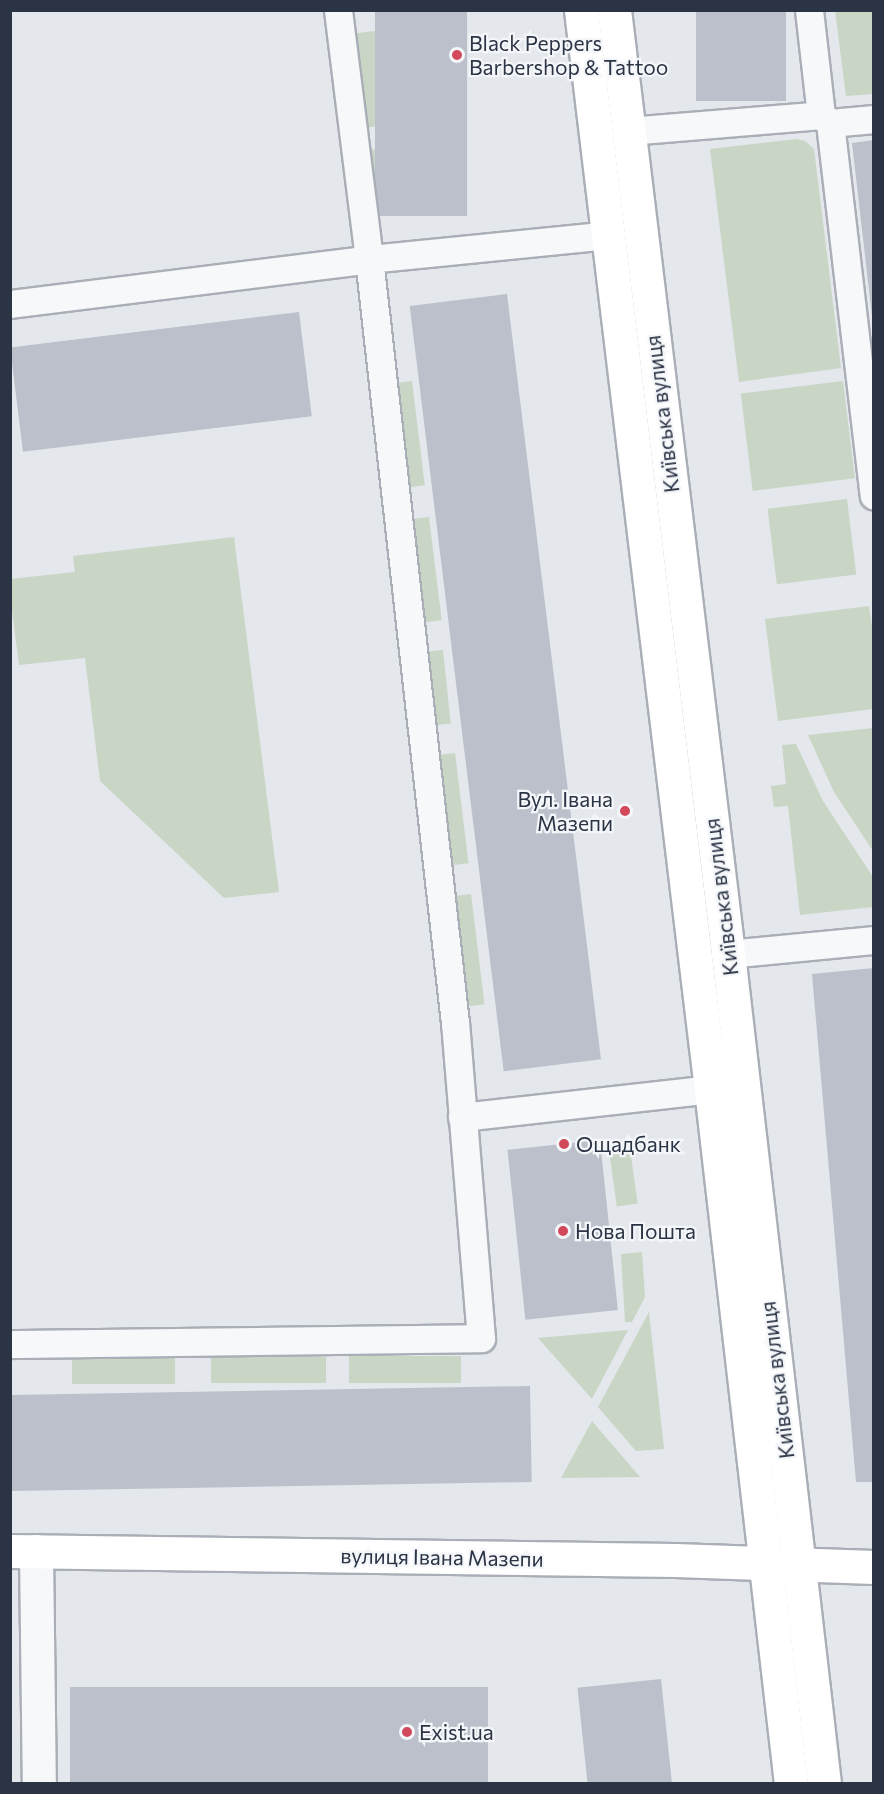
<!DOCTYPE html>
<meta charset="utf-8">
<style>
body{margin:0}
#map{position:relative;width:884px;height:1794px;overflow:hidden;background:#e4e7ec;font-family:Commissioner,sans-serif}
div>[style]{position:absolute}
.green>*{inset:0;background:#c9d6c5;transform-origin:0 0}
.building>*{inset:0;background:#bbc0ca;transform-origin:0 0}
.roads{filter:drop-shadow(2px 0 #a9aeb7) drop-shadow(-2px 0 #a9aeb7) drop-shadow(0 2px #a9aeb7) drop-shadow(0 -2px #a9aeb7)}
.service>*{height:27px;margin:-13.5px;padding:0 13.5px;transform-origin:13.5px;border-radius:13.5px;background:#f7f8fa}
.minor>*{height:33px;margin:-16.5px;padding:0 16.5px;transform-origin:16.5px;border-radius:16.5px;background:#f7f8fa}
.secondary>*{height:33px;margin:-16.5px;padding:0 16.5px;transform-origin:16.5px;border-radius:16.5px;background:#fff}
.primary>*{height:33px;margin:-16.5px;padding:0 16.5px;transform-origin:16.5px;border-radius:16.5px;background:#fff}
.dots>*{width:16px;height:16px;translate:-50% -50%;box-sizing:border-box;border:3px solid #f4f6f9;border-radius:50%}
span{translate:-50% -50%;white-space:nowrap;text-align:center;line-height:1.15;-webkit-text-stroke:4.5px #f4f6f9;paint-order:stroke}
.poi-label{font-size:21px;color:#2b3445}
.left{translate:0 -50%;text-align:left}
.right{translate:-100% -50%;text-align:right}
.street-label{font-size:21px;color:#2b3445}
.frame{position:absolute;inset:0;border:12px solid #2b3445;pointer-events:none}
</style>
<div id="map">
<div class="green">
<div style="clip-path:polygon(835px 11px,873px 11px,873px 94px,846px 96px)"></div>
<div style="left:375px;top:31px;width:95px;height:21px;rotate:83deg"></div>
<div style="clip-path:polygon(797px 139px,805px 141px,814px 149px,841px 368px,739px 382px,710px 149px)"></div>
<div style="clip-path:polygon(391px 148px,398px 209px,388px 209px,374px 200px,368px 150px)"></div>
<div style="left:412px;top:381px;width:105px;height:17px;rotate:83deg"></div>
<div style="left:843px;top:381px;width:98px;height:103px;rotate:83deg"></div>
<div style="left:847px;top:499px;width:76px;height:80px;rotate:83deg"></div>
<div style="left:429px;top:517px;width:104px;height:19px;rotate:83deg"></div>
<div style="clip-path:polygon(234px 537px,279px 892px,224px 898px,100px 781px,85px 658px,19px 665px,11px 603px,10px 579px,75px 572px,73px 556px)"></div>
<div style="clip-path:polygon(869px 606px,874px 641px,873px 709px,778px 721px,765px 619px)"></div>
<div style="left:443px;top:650px;width:74px;height:17px;rotate:84deg"></div>
<div style="clip-path:polygon(873px 728px,874px 728px,873px 851px,834px 792px,808px 735px)"></div>
<div style="clip-path:polygon(796px 744px,823px 801px,873px 877px,873px 907px,800px 915px,788px 806px,774px 807px,771px 786px,786px 784px,782px 745px)"></div>
<div style="left:455px;top:753px;width:111px;height:17px;rotate:83deg"></div>
<div style="left:471px;top:894px;width:111px;height:17px;rotate:83deg"></div>
<div style="left:630px;top:1149px;width:55px;height:21px;rotate:82deg"></div>
<div style="clip-path:polygon(642px 1252px,645px 1297px,632px 1322px,625px 1322px,621px 1254px)"></div>
<div style="clip-path:polygon(649px 1312px,664px 1449px,636px 1451px,598px 1407px)"></div>
<div style="clip-path:polygon(628px 1330px,592px 1399px,538px 1338px)"></div>
<div style="left:461px;top:1356px;width:27px;height:112px;rotate:90deg"></div>
<div style="left:175px;top:1357px;width:27px;height:103px;rotate:90deg"></div>
<div style="left:211px;top:1357px;width:115px;height:26px"></div>
<div style="clip-path:polygon(592px 1421px,640px 1477px,561px 1478px)"></div>
</div>
<div class="building">
<div style="left:375px;top:10px;width:92px;height:206px"></div>
<div style="left:696px;top:10px;width:90px;height:91px"></div>
<div style="clip-path:polygon(874px 140px,874px 316px,872px 316px,852px 143px)"></div>
<div style="left:507px;top:294px;width:771px;height:98px;rotate:83deg"></div>
<div style="left:299px;top:312px;width:105px;height:291px;rotate:83deg"></div>
<div style="clip-path:polygon(874px 968px,874px 1482px,856px 1482px,812px 974px)"></div>
<div style="left:600px;top:1140px;width:171px;height:93px;rotate:84deg"></div>
<div style="left:530px;top:1386px;width:96px;height:520px;rotate:89deg"></div>
<div style="left:661px;top:1679px;width:106px;height:84px;rotate:84deg"></div>
<div style="left:70px;top:1687px;width:418px;height:96px"></div>
</div>
<div class="roads">
<div class="service">
<div style="left:809px;top:10px;width:106px;rotate:83.5deg"></div>
<div style="left:830px;top:123px;width:44px;rotate:-5.2deg"></div>
<div style="left:628px;top:131px;width:194px;rotate:-4.7deg"></div>
<div style="left:821px;top:115px;width:12px;rotate:42deg"></div>
<div style="left:830px;top:123px;width:375px;rotate:83.3deg"></div>
<div style="left:10px;top:304px;width:362px;rotate:-7.1deg"></div>
<div style="left:369px;top:259px;width:242px;rotate:-5.7deg"></div>
<div style="left:728px;top:954px;width:147px;rotate:-5.5deg"></div>
<div style="left:462px;top:1117px;width:251px;rotate:-6.4deg"></div>
<div style="left:10px;top:1344px;width:471px;rotate:-0.7deg"></div>
<div style="left:481px;top:1338px;width:316px;rotate:-94.7deg"></div>
<div style="left:455px;top:1023px;width:769px;rotate:-96.42deg"></div>
<div style="left:369px;top:259px;width:251px;rotate:-97.1deg"></div>
</div>
<div class="minor">
<div style="left:36px;top:1551px;width:233px;rotate:89.3deg"></div>
</div>
<div class="secondary">
<div style="left:10px;top:1551px;width:665px;rotate:0.78deg"></div>
<div style="left:675px;top:1560px;width:199px;rotate:2deg"></div>
</div>
<div class="primary">
<div style="left:581px;top:10px;width:1087px;rotate:83.13deg"></div>
<div style="left:711px;top:1089px;width:700px;rotate:83.43deg"></div>
<div style="left:614px;top:10px;width:951px;rotate:83.11deg"></div>
<div style="left:728px;top:954px;width:836px;rotate:83.4deg"></div>
</div>
</div>
<div class="dots">
<div style="left:457px;top:55px;background:#d1495b"></div>
<div style="left:625px;top:811px;background:#d1495b"></div>
<div style="left:564px;top:1144px;background:#d1495b"></div>
<div style="left:563px;top:1231px;background:#d1495b"></div>
<div style="left:407px;top:1732px;background:#d1495b"></div>
</div>
<div class="poi-label">
<span class="left" style="left:469px;top:55px">Black Peppers<br>Barbershop &amp; Tattoo</span>
<span class="right" style="left:613px;top:811px">Вул. Івана<br>Мазепи</span>
<span class="left" style="left:576px;top:1144px">Ощадбанк</span>
<span class="left" style="left:575px;top:1231px">Нова Пошта</span>
<span class="left" style="left:419px;top:1732px">Exist.ua</span>
</div>
<div class="street-label">
<span style="left:662px;top:414px;rotate:-97deg">Київська вулиця</span>
<span style="left:721px;top:897px;rotate:-97deg">Київська вулиця</span>
<span style="left:777px;top:1380px;rotate:-97deg">Київська вулиця</span>
<span style="left:442px;top:1557px;rotate:1deg">вулиця Івана Мазепи</span>
</div>
<div class="frame"></div>
</div>
